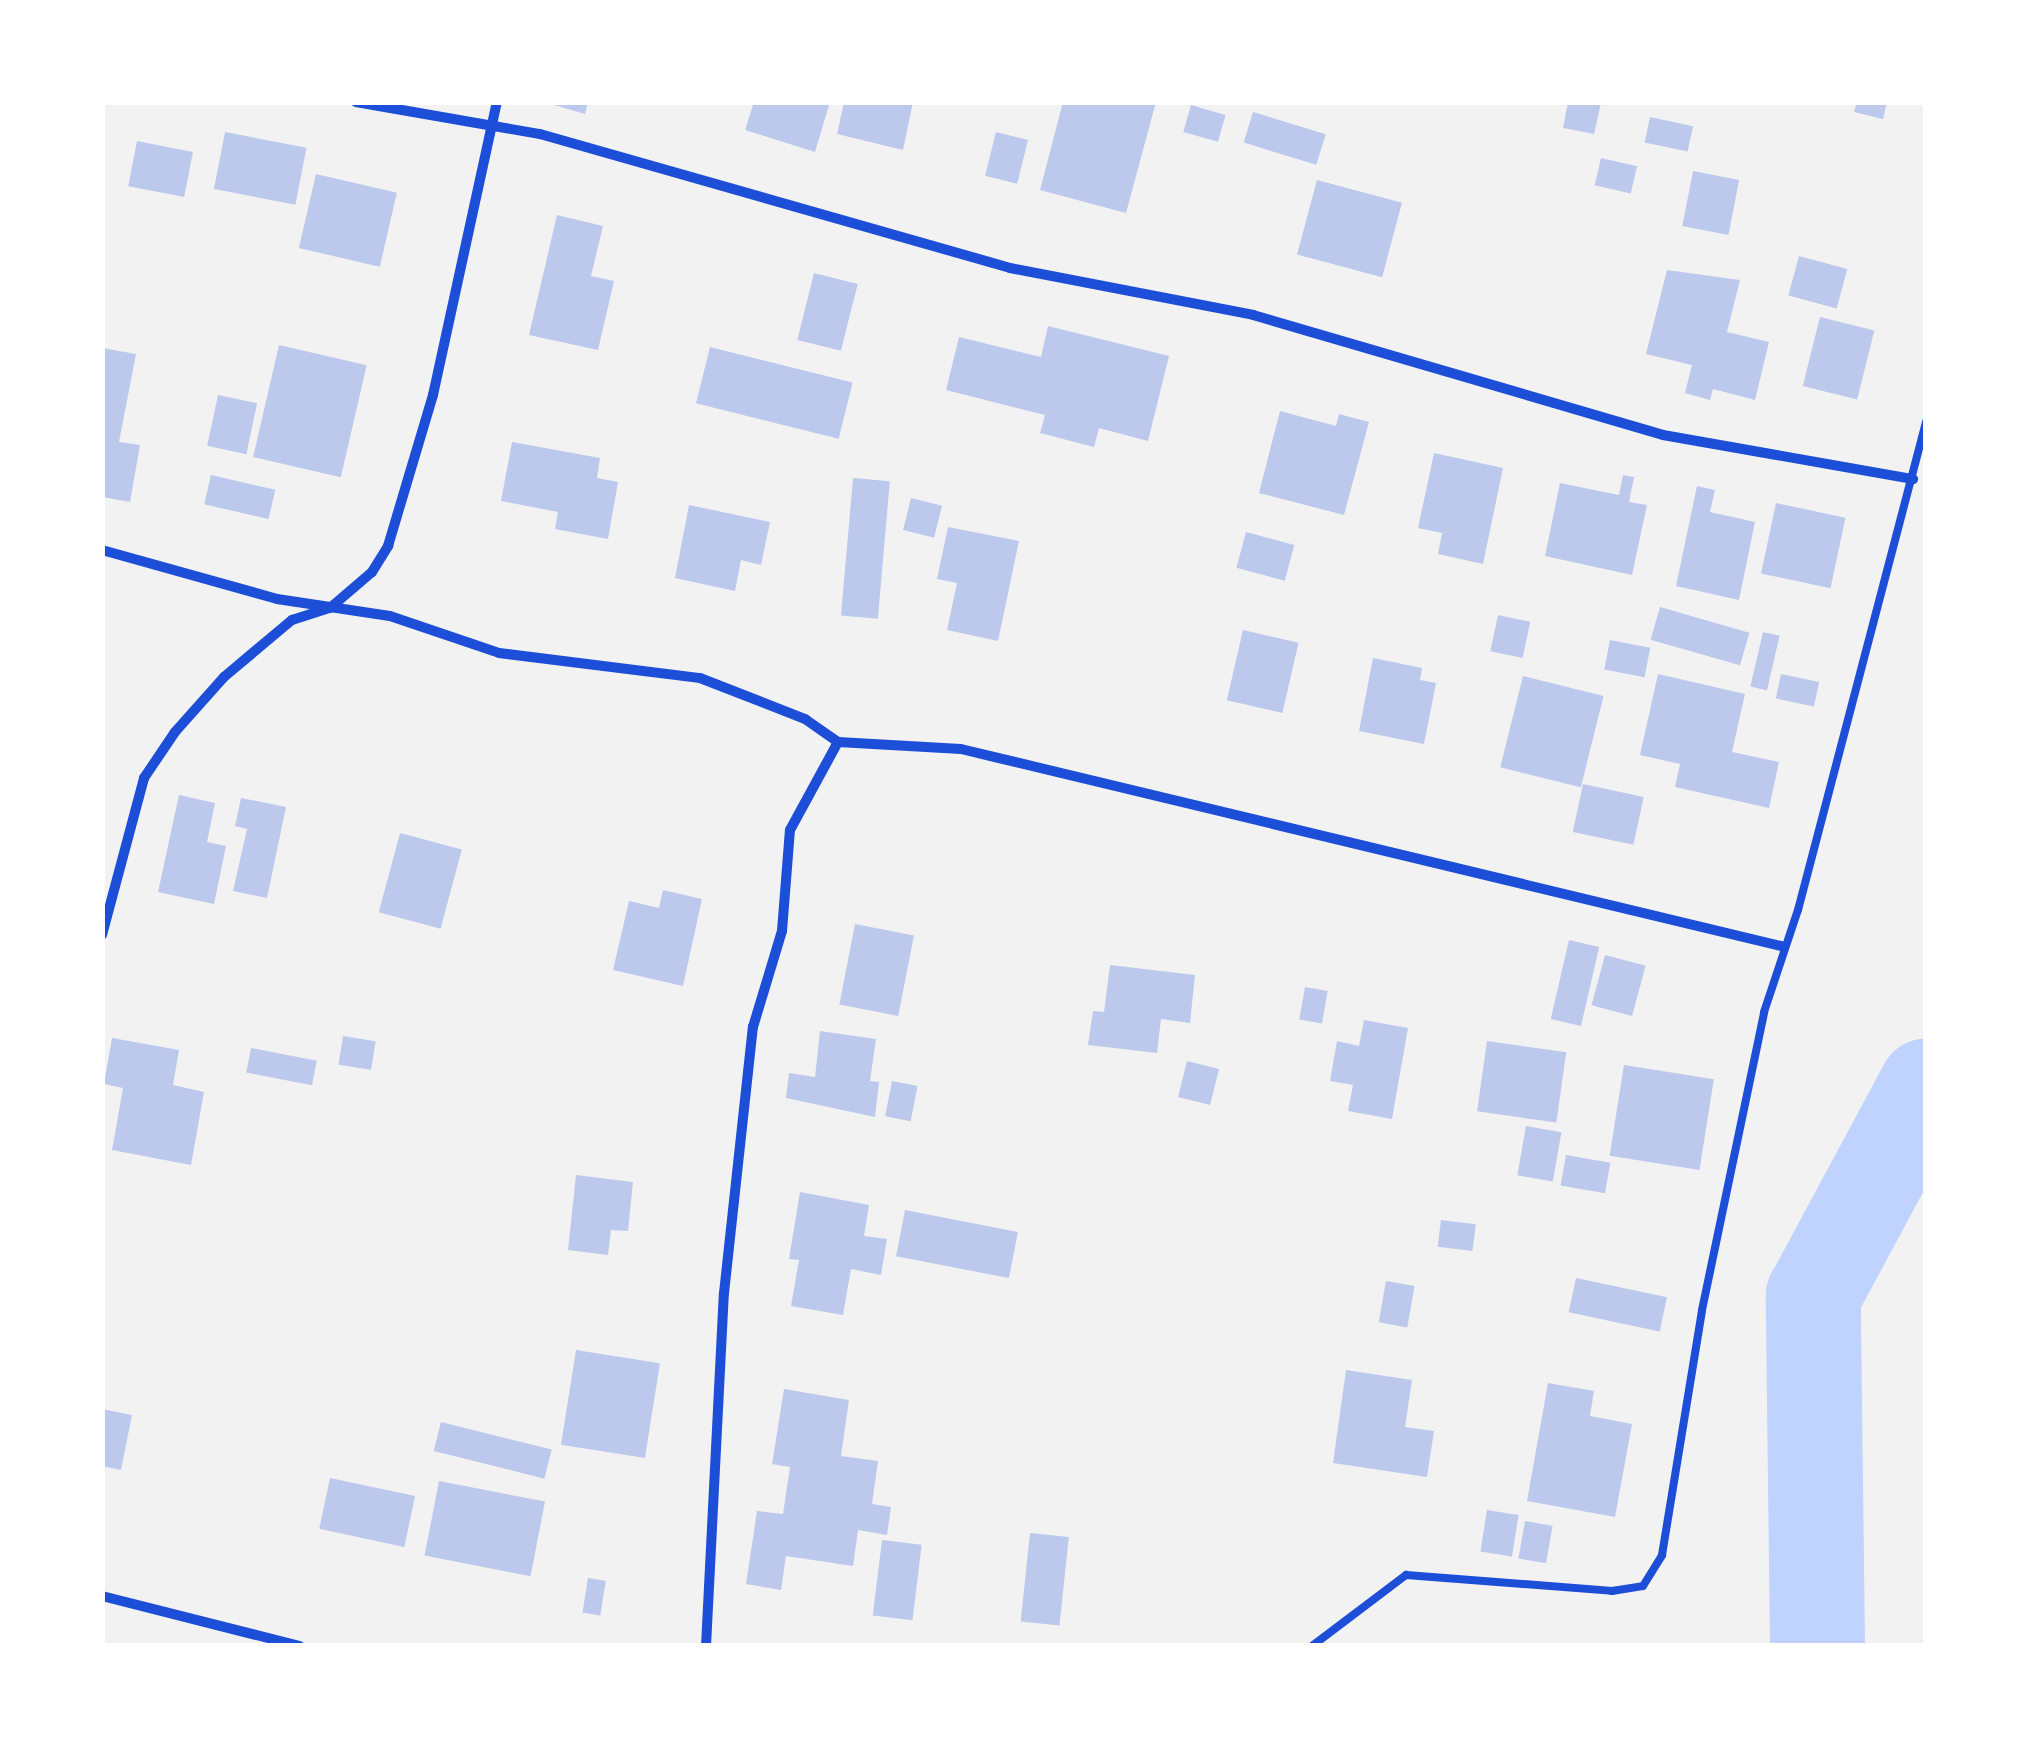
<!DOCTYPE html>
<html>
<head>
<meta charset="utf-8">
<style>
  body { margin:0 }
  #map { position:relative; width:2028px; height:1748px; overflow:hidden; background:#f2f2f2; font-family:"Noto Sans",sans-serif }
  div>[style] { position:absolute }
  .river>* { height:95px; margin:-47.5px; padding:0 47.5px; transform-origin:47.5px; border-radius:47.5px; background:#bfd3fe }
  .building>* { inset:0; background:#bdc9ec; transform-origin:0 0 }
  .service>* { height:8px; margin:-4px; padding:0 4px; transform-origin:4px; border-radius:4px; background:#1d4ed8 }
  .minor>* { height:10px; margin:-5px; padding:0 5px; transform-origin:5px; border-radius:5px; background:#1d4ed8 }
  span { translate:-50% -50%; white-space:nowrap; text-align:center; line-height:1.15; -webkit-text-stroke:8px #fff; paint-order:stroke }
  .frame { position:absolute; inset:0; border:105px solid #fff; pointer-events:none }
</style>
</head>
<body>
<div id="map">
  <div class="river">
    <div style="left:1817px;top:1646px;width:351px;rotate:-90.7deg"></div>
    <div style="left:1813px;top:1295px;width:238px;rotate:-61.7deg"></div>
  </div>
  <div class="building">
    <div style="clip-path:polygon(544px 102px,588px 102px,585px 114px)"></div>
    <div style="clip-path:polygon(754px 102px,830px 102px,815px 152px,745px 130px)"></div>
    <div style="clip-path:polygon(844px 102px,913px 102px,903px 150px,837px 134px)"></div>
    <div style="clip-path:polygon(1063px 102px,1156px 102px,1126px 213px,1040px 190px)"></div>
    <div style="clip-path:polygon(1568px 102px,1601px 103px,1594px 134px,1563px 128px)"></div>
    <div style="clip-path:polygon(1857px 102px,1887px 102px,1883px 119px,1854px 112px)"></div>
    <div style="left:1191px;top:105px;width:36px;height:28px;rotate:16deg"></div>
    <div style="left:1253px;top:112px;width:76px;height:32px;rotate:17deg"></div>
    <div style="left:1650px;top:117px;width:44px;height:26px;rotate:12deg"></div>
    <div style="left:225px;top:132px;width:83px;height:58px;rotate:11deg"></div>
    <div style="left:996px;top:132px;width:33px;height:45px;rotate:14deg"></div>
    <div style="left:137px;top:141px;width:57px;height:46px;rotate:11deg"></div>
    <div style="left:1601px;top:158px;width:37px;height:28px;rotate:13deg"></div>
    <div style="left:1693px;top:171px;width:47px;height:56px;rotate:11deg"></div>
    <div style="left:316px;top:174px;width:83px;height:76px;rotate:13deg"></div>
    <div style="left:1317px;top:180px;width:88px;height:77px;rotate:15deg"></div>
    <div style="clip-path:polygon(557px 215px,603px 226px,591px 276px,614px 281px,598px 350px,529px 335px)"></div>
    <div style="left:1799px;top:256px;width:50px;height:41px;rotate:15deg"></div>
    <div style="clip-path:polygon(1667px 270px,1740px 280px,1727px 332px,1769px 342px,1755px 400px,1713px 389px,1710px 400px,1685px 393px,1692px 365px,1646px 354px)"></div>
    <div style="left:814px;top:273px;width:45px;height:69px;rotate:14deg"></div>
    <div style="left:1820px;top:317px;width:56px;height:71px;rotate:14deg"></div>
    <div style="clip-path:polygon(1048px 326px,1169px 356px,1148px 441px,1099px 428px,1094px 447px,1040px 433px,1045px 415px,946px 390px,959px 337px,1041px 357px)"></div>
    <div style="left:279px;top:345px;width:90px;height:115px;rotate:13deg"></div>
    <div style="left:710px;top:347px;width:147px;height:58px;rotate:14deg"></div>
    <div style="clip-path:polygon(102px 348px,136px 354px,119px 442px,140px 445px,130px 502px,102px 497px)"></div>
    <div style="left:218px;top:395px;width:40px;height:52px;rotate:12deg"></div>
    <div style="clip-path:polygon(1280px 411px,1336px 426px,1339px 414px,1369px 422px,1344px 515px,1259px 493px)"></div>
    <div style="clip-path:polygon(512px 442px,600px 458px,597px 478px,618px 482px,608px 539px,555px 529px,558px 512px,501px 501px)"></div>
    <div style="clip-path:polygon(1434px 453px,1503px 468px,1483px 564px,1438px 554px,1442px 533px,1418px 528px)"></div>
    <div style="left:211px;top:475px;width:66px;height:30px;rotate:13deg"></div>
    <div style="clip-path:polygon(1623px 475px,1634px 477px,1629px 502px,1647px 505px,1632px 575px,1545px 556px,1560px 483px,1619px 495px)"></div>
    <div style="left:853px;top:478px;width:37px;height:138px;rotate:5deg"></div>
    <div style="clip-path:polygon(1697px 486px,1715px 490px,1710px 512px,1755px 522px,1739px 600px,1676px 586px)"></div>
    <div style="left:911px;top:498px;width:32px;height:33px;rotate:14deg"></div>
    <div style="left:1776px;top:503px;width:71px;height:72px;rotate:12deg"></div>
    <div style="clip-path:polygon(689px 505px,770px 522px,761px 565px,741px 560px,735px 591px,675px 578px)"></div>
    <div style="clip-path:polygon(948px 527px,1019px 541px,998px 641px,947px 630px,957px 583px,937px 579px)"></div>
    <div style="left:1246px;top:532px;width:50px;height:37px;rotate:15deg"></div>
    <div style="left:1660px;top:607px;width:93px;height:34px;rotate:16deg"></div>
    <div style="left:1498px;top:615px;width:33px;height:37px;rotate:12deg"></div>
    <div style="left:1243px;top:630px;width:57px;height:72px;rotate:13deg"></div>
    <div style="left:1763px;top:632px;width:17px;height:56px;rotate:13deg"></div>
    <div style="left:1610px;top:640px;width:41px;height:30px;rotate:11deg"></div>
    <div style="clip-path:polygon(1373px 658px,1422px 668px,1420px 680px,1436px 683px,1424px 744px,1359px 731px)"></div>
    <div style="clip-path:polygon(1658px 674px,1745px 694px,1732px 752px,1779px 762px,1769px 808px,1675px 787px,1680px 764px,1640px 755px)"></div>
    <div style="left:1781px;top:674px;width:39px;height:25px;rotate:12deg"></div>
    <div style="left:1523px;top:676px;width:83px;height:94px;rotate:14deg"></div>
    <div style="left:1583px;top:784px;width:62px;height:49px;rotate:12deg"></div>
    <div style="clip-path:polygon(179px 795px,215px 803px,207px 842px,226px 846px,214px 904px,158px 892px)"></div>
    <div style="clip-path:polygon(241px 798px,286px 807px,267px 898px,233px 891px,247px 829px,235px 826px)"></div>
    <div style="left:400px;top:833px;width:64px;height:82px;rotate:15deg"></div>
    <div style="clip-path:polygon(663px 890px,702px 899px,683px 986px,613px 970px,629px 901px,659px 908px)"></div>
    <div style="left:855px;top:924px;width:60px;height:82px;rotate:11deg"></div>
    <div style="left:1569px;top:940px;width:31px;height:81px;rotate:13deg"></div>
    <div style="left:1605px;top:955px;width:42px;height:52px;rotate:15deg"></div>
    <div style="clip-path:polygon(1110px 965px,1195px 975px,1190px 1023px,1161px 1019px,1157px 1053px,1088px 1045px,1093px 1011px,1104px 1012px)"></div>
    <div style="left:1305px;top:987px;width:23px;height:33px;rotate:10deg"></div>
    <div style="clip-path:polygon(1364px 1020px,1408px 1028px,1392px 1119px,1348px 1111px,1353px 1085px,1330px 1081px,1337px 1041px,1359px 1046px)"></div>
    <div style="clip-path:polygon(820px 1031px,876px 1039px,870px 1081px,879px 1082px,875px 1117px,786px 1098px,789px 1073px,815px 1077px)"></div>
    <div style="left:343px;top:1036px;width:33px;height:29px;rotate:9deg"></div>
    <div style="clip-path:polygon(112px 1038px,179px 1050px,173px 1085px,204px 1092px,191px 1165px,112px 1150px,123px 1088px,104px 1084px)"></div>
    <div style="left:1487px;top:1041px;width:80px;height:71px;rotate:8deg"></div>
    <div style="left:251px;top:1048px;width:67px;height:25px;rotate:11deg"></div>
    <div style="left:1187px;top:1061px;width:33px;height:37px;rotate:14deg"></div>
    <div style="left:1624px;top:1065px;width:91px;height:92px;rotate:9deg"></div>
    <div style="left:892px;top:1081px;width:26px;height:36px;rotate:11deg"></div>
    <div style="left:1526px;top:1126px;width:36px;height:50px;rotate:10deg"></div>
    <div style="left:1566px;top:1155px;width:45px;height:31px;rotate:10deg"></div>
    <div style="clip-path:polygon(576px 1175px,633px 1182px,628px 1231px,611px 1230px,608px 1255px,568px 1250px)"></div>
    <div style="clip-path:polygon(800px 1192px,869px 1205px,864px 1236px,887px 1239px,881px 1275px,851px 1269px,843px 1315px,791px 1306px,799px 1260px,789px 1259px)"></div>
    <div style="left:905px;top:1210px;width:115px;height:47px;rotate:11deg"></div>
    <div style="left:1441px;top:1220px;width:35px;height:27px;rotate:7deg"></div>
    <div style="left:1576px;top:1278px;width:93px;height:35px;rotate:12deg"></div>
    <div style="left:1386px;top:1281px;width:29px;height:42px;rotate:10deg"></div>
    <div style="left:576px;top:1350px;width:85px;height:96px;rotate:9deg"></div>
    <div style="clip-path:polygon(1346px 1370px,1412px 1380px,1405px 1427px,1434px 1431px,1427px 1477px,1333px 1463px)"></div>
    <div style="clip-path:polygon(1548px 1383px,1594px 1391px,1590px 1416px,1632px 1424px,1615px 1517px,1527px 1501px)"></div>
    <div style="clip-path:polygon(784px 1389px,849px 1400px,841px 1456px,878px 1461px,872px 1504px,891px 1507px,887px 1535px,858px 1530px,853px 1566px,786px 1556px,781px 1590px,746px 1584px,757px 1511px,783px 1514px,790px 1467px,772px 1464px)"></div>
    <div style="clip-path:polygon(102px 1409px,132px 1415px,121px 1470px,102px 1466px)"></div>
    <div style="left:441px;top:1422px;width:114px;height:30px;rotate:14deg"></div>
    <div style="left:330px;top:1478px;width:87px;height:52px;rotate:12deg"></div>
    <div style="left:439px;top:1481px;width:108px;height:76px;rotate:11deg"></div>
    <div style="left:1487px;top:1510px;width:32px;height:42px;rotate:9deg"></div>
    <div style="left:1525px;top:1521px;width:28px;height:38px;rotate:10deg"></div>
    <div style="left:1030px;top:1533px;width:39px;height:89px;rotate:6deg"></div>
    <div style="left:882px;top:1540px;width:40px;height:76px;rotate:7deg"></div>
    <div style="left:588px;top:1578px;width:18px;height:35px;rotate:9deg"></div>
  </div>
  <div class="service">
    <div style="left:1312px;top:1646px;width:118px;rotate:-37.1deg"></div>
    <div style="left:1406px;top:1575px;width:207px;rotate:4.4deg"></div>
    <div style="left:1612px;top:1591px;width:31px;rotate:-9deg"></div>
    <div style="left:1643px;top:1586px;width:36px;rotate:-58deg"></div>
    <div style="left:1662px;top:1555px;width:248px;rotate:-80.7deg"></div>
    <div style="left:1702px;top:1310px;width:304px;rotate:-78.2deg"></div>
    <div style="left:1764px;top:1012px;width:108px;rotate:-71.6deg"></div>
    <div style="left:1798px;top:910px;width:505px;rotate:-75.3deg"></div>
  </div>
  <div class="minor">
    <div style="left:356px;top:102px;width:187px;rotate:9.9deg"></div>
    <div style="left:540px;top:134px;width:489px;rotate:15.9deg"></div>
    <div style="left:1010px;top:268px;width:248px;rotate:10.9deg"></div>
    <div style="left:1253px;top:315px;width:427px;rotate:16.3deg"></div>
    <div style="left:1663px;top:435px;width:254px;rotate:10deg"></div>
    <div style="left:102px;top:550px;width:182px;rotate:15.6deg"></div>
    <div style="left:277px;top:599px;width:114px;rotate:8.6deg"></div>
    <div style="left:390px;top:616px;width:115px;rotate:18.7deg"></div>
    <div style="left:499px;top:653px;width:203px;rotate:7.1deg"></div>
    <div style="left:700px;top:678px;width:113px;rotate:21.3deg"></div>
    <div style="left:805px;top:719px;width:40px;rotate:34.9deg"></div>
    <div style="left:838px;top:742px;width:123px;rotate:3.3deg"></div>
    <div style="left:961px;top:749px;width:843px;rotate:13.51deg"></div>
    <div style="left:102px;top:935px;width:163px;rotate:-75deg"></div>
    <div style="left:144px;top:778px;width:55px;rotate:-56deg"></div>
    <div style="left:175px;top:732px;width:74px;rotate:-48.3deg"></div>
    <div style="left:224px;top:677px;width:89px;rotate:-40deg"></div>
    <div style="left:292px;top:620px;width:40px;rotate:-18deg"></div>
    <div style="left:330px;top:608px;width:55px;rotate:-40.6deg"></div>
    <div style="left:372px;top:572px;width:31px;rotate:-58deg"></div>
    <div style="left:388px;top:546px;width:158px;rotate:-73.4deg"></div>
    <div style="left:433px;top:395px;width:300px;rotate:-77.7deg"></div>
    <div style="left:102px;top:1596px;width:204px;rotate:14.2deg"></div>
    <div style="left:706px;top:1646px;width:353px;rotate:-87.1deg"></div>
    <div style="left:724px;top:1293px;width:268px;rotate:-83.8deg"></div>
    <div style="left:753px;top:1027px;width:100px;rotate:-73.2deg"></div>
    <div style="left:782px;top:931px;width:101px;rotate:-85.5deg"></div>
    <div style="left:790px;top:830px;width:100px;rotate:-61.4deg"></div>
  </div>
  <div class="frame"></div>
</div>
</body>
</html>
